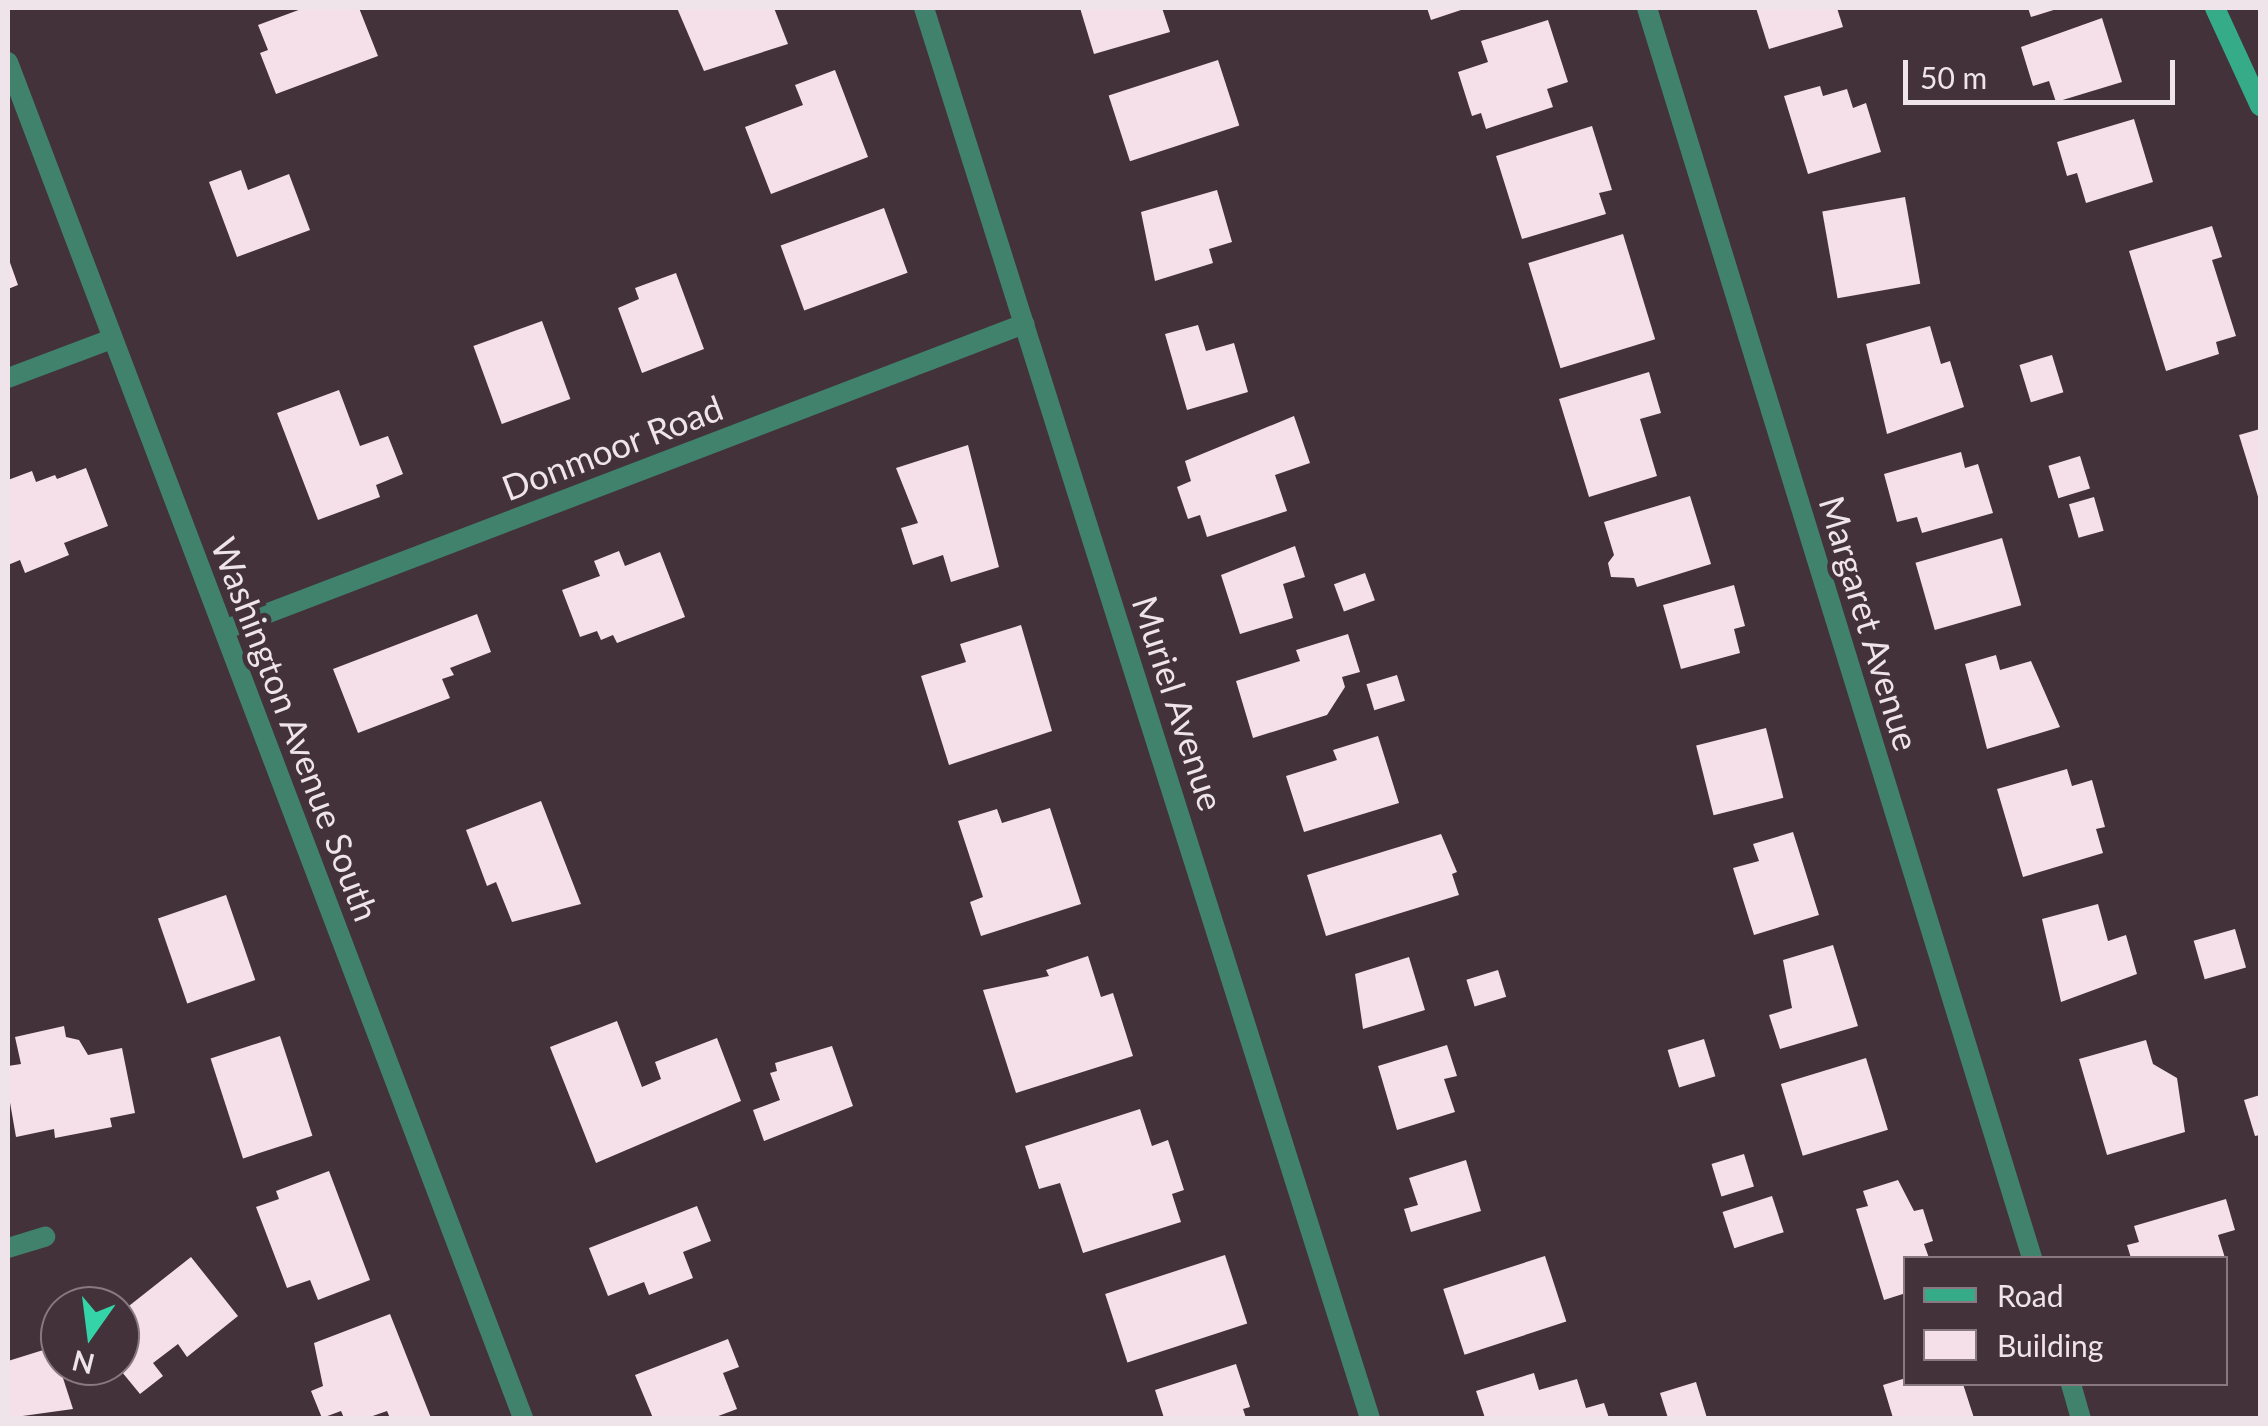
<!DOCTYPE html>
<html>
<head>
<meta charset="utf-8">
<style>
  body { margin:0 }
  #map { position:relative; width:2268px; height:1426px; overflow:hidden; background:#43323a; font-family:Lato,sans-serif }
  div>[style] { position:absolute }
  .building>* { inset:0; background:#f5e0e9; transform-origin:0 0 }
  .minor>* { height:20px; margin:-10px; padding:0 10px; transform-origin:10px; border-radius:10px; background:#40826c }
  .secondary>* { height:20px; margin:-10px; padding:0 10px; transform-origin:10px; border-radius:10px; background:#36ab88 }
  span { translate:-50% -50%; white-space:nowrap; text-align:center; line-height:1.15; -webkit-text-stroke:10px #43323a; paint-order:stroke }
  .street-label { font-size:35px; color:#efe4e9 }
  .frame { position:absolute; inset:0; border:10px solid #efe4e9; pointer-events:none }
  .legend { position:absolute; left:1903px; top:1256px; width:325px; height:130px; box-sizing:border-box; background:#43323a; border:2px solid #887980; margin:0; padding:12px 18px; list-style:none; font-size:30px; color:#efe4e9 }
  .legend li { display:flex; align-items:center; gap:20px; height:50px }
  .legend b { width:50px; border:2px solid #887980 }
  .north { position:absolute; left:40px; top:1286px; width:100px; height:100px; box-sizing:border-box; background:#43323a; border:2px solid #887980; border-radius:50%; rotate:194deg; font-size:28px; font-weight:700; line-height:40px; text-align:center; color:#efe4e9 }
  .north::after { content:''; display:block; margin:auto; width:35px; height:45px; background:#34d4a8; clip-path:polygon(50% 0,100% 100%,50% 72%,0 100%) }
  .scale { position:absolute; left:1903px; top:60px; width:272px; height:45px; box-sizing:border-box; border:5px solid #efe4e9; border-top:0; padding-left:12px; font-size:30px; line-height:35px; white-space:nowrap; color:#efe4e9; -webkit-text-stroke:8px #43323a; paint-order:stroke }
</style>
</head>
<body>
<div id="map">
  <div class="building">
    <div style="clip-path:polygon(304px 8px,359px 8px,378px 56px,276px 94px,260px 53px,268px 50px,258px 25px)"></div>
    <div style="clip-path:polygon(677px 8px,774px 8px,788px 44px,704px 71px)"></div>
    <div style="clip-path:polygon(1080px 8px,1162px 8px,1170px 32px,1094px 54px)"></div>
    <div style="clip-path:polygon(1427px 8px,1467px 8px,1431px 20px)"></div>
    <div style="clip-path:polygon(1756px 8px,1837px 8px,1843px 27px,1769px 49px)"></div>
    <div style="clip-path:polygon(2028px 8px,2060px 8px,2031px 17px)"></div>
    <div style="clip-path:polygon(2102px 18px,2122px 82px,2056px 102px,2049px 81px,2033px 86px,2021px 47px)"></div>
    <div style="clip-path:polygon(1548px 20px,1568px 82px,1547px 89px,1553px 107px,1486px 129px,1481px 113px,1472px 116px,1458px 72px,1488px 62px,1481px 41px)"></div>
    <div style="left:1218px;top:60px;width:69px;height:115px;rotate:72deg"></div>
    <div style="clip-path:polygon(835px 70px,868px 157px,771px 194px,745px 127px,803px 105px,795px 85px)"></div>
    <div style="clip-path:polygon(1820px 86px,1823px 96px,1847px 89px,1853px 108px,1866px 103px,1881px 152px,1808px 174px,1784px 96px)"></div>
    <div style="clip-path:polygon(2134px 119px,2153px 182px,2086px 203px,2077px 173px,2067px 176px,2057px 142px)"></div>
    <div style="clip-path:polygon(1592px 126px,1612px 190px,1599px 193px,1606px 214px,1522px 239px,1496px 156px)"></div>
    <div style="clip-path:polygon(241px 170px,248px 190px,289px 174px,310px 230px,237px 257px,209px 182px)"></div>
    <div style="clip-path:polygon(1217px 190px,1232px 242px,1209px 249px,1213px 263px,1155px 281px,1141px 212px)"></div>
    <div style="left:1905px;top:197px;width:88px;height:84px;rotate:80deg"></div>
    <div style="left:884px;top:208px;width:69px;height:110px;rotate:70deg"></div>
    <div style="clip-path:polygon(2212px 226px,2222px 257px,2212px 260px,2236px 336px,2216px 342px,2219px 354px,2166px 371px,2129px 251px)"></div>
    <div style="left:1623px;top:234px;width:110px;height:99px;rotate:73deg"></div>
    <div style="clip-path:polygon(8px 257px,18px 285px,8px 289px)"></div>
    <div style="clip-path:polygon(676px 273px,704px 349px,642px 373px,618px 308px,639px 299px,635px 288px)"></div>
    <div style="left:542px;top:321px;width:83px;height:73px;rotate:70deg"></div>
    <div style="clip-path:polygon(1198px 325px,1206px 351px,1234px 343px,1248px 392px,1187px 410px,1165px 334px)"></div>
    <div style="clip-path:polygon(1930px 326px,1941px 364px,1950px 361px,1964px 407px,1887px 434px,1866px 344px)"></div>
    <div style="left:2052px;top:355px;width:39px;height:34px;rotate:73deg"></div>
    <div style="clip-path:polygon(1649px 372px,1661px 413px,1640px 419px,1657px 476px,1589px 497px,1559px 399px)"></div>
    <div style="clip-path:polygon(339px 390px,360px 446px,388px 436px,403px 474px,376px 485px,380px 497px,318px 520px,277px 413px)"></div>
    <div style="clip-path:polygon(1294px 416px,1310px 463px,1275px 475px,1287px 511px,1207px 537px,1200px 515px,1188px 519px,1177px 487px,1191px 481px,1185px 461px)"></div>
    <div style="clip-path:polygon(2260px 429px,2260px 503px,2239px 435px)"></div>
    <div style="clip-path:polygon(968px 445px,999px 567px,951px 582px,943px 555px,913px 565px,901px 528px,918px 523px,896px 468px)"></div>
    <div style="clip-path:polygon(1961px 452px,1965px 468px,1978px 464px,1993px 513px,1922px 533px,1917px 517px,1897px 522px,1884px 474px)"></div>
    <div style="left:2080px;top:456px;width:34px;height:33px;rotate:73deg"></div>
    <div style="clip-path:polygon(86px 468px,108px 526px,64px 543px,69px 555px,25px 573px,20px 560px,8px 565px,8px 480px,32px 471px,36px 482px,55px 475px,57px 479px)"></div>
    <div style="clip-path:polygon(1690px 496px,1711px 564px,1637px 587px,1634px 578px,1611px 577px,1608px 563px,1614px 555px,1604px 522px)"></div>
    <div style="left:2094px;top:497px;width:35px;height:26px;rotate:74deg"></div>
    <div style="left:2002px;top:538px;width:70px;height:90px;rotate:74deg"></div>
    <div style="clip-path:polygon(1295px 546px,1305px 577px,1283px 584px,1293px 618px,1240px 634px,1221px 575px)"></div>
    <div style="clip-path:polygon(619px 551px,625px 566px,660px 552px,685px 617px,617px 643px,613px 635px,601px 640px,597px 631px,580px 637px,562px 590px,600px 576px,594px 561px)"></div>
    <div style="left:1365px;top:573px;width:29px;height:33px;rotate:70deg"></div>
    <div style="clip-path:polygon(1734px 585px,1745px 626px,1734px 629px,1740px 653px,1681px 669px,1663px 605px)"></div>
    <div style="clip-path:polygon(477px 614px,491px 652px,450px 668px,454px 675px,442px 679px,450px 698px,358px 733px,333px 669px)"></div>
    <div style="clip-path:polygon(1021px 625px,1052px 731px,949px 765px,921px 676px,966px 662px,960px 644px)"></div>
    <div style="clip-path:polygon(1348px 634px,1360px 672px,1342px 677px,1345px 687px,1327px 715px,1253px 738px,1236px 681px,1300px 661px,1296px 650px)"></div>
    <div style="clip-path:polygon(1996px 655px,2000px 670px,2031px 661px,2060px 727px,1987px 749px,1965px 664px)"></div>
    <div style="left:1397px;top:675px;width:27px;height:32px;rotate:73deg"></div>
    <div style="left:1766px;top:728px;width:72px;height:72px;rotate:76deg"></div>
    <div style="clip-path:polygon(1378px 736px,1399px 803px,1304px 832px,1286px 776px,1337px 760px,1333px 750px)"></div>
    <div style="clip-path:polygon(2067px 769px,2072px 786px,2092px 780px,2105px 827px,2096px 829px,2103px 853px,2023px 877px,1997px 789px)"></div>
    <div style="clip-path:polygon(541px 801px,581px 904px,512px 922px,496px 882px,487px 886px,466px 830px)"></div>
    <div style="clip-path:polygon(1050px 808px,1081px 904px,981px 936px,970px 902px,983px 897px,958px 821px,997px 809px,1002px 823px)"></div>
    <div style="clip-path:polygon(1793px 832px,1819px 915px,1754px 935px,1733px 868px,1759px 861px,1753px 844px)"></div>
    <div style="clip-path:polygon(1441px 834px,1457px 872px,1452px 874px,1459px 895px,1326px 936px,1307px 875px)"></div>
    <div style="left:226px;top:895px;width:90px;height:72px;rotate:71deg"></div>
    <div style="clip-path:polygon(2098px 904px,2108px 941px,2126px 935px,2137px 974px,2061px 1002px,2042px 919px)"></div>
    <div style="left:2235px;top:929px;width:40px;height:43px;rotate:74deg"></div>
    <div style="clip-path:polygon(1833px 945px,1858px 1026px,1780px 1049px,1769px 1015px,1792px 1008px,1783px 960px)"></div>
    <div style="clip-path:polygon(1088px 956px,1101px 997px,1113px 993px,1133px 1056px,1016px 1093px,983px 990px,1049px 976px,1046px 970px)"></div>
    <div style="clip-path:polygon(1409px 957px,1425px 1010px,1363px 1029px,1355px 974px)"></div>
    <div style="left:1498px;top:970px;width:28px;height:33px;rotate:73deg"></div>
    <div style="clip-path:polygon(617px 1021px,642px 1087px,661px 1079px,655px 1062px,717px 1038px,741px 1101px,596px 1163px,550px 1047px)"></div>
    <div style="clip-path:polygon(64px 1026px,66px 1037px,79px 1040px,88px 1055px,122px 1048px,135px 1113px,110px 1118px,112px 1127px,55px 1138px,54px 1129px,16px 1137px,8px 1091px,8px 1066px,21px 1064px,15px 1037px)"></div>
    <div style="left:280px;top:1036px;width:105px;height:73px;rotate:72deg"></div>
    <div style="left:1704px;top:1039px;width:39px;height:38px;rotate:73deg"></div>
    <div style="clip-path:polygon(2146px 1040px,2153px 1064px,2177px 1078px,2185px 1132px,2107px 1155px,2079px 1059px)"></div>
    <div style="clip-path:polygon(1447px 1045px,1457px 1076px,1444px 1079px,1455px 1112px,1397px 1130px,1378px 1066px)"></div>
    <div style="clip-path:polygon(832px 1046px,853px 1106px,764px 1141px,753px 1110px,780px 1100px,770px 1073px,777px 1071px,775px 1063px)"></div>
    <div style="left:1866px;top:1058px;width:75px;height:89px;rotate:73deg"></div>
    <div style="clip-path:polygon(2260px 1095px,2260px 1135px,2255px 1136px,2244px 1100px)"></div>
    <div style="clip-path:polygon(1140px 1109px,1152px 1146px,1168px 1140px,1184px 1190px,1172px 1194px,1181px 1222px,1083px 1253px,1060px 1183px,1039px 1189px,1025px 1146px)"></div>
    <div style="left:1744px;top:1154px;width:34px;height:34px;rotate:73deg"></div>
    <div style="clip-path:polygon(1466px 1160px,1481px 1211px,1411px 1232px,1404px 1209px,1418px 1205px,1409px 1178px)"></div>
    <div style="clip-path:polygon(329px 1171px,370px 1280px,318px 1300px,310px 1280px,287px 1288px,256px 1207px,279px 1199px,276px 1191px)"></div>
    <div style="clip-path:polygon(1898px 1180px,1914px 1211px,1923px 1209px,1933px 1241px,1924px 1244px,1929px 1258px,1906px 1258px,1906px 1293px,1884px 1300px,1856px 1209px,1868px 1206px,1863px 1191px)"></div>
    <div style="left:1772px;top:1196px;width:38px;height:52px;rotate:72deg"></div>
    <div style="clip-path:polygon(2226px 1199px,2235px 1230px,2218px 1235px,2225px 1258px,2131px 1258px,2127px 1245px,2139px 1242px,2134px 1226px)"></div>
    <div style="clip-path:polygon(697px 1206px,711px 1241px,683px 1252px,693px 1278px,649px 1295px,644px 1282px,608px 1296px,589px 1248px)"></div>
    <div style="left:1225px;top:1255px;width:72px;height:126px;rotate:72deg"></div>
    <div style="left:1545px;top:1256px;width:69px;height:107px;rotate:72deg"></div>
    <div style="clip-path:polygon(191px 1257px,238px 1316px,187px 1357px,178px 1344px,153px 1363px,163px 1376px,140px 1394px,117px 1366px,120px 1313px)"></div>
    <div style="clip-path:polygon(390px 1314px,431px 1418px,390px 1418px,387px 1411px,367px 1418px,344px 1418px,341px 1411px,322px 1418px,311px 1391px,323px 1386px,314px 1343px)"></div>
    <div style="clip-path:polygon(728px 1339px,739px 1367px,723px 1373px,737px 1409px,713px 1418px,653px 1418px,635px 1375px)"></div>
    <div style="clip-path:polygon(53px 1347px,73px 1409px,8px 1418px,8px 1361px)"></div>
    <div style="clip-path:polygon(1236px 1364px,1250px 1407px,1243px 1409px,1246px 1418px,1164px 1418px,1155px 1390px)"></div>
    <div style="clip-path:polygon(1534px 1373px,1539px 1390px,1577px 1379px,1586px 1408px,1604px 1403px,1609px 1418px,1485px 1418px,1476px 1391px)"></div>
    <div style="clip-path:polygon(1906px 1378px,1906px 1384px,1963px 1384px,1974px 1418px,1893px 1418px,1883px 1385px)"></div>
    <div style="clip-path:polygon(1696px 1382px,1707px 1418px,1668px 1418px,1660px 1393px)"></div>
  </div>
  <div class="minor">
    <div style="left:924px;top:8px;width:1479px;rotate:72.45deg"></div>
    <div style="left:1647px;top:8px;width:1308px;rotate:72.88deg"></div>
    <div style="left:8px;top:62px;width:1451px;rotate:69.2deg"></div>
    <div style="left:8px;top:378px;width:111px;rotate:-20.6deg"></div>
    <div style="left:224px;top:630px;width:857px;rotate:-20.93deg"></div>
    <div style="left:8px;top:1248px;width:39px;rotate:-17deg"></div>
    <div style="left:2071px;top:1384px;width:35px;rotate:74deg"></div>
  </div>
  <div class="secondary">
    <div style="left:2215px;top:8px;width:108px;rotate:65.3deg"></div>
  </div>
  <div class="street-label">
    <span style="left:612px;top:447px;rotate:-21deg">Donmoor Road</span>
    <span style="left:1870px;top:623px;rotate:73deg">Margaret Avenue</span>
    <span style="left:1179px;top:703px;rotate:72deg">Muriel Avenue</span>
    <span style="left:296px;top:729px;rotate:69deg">Washington Avenue South</span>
  </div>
  <div class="frame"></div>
  <ul class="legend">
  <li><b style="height:12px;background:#36ab88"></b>Road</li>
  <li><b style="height:28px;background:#f5e0e9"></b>Building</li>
  </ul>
  <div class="north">N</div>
  <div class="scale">50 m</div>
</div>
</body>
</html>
